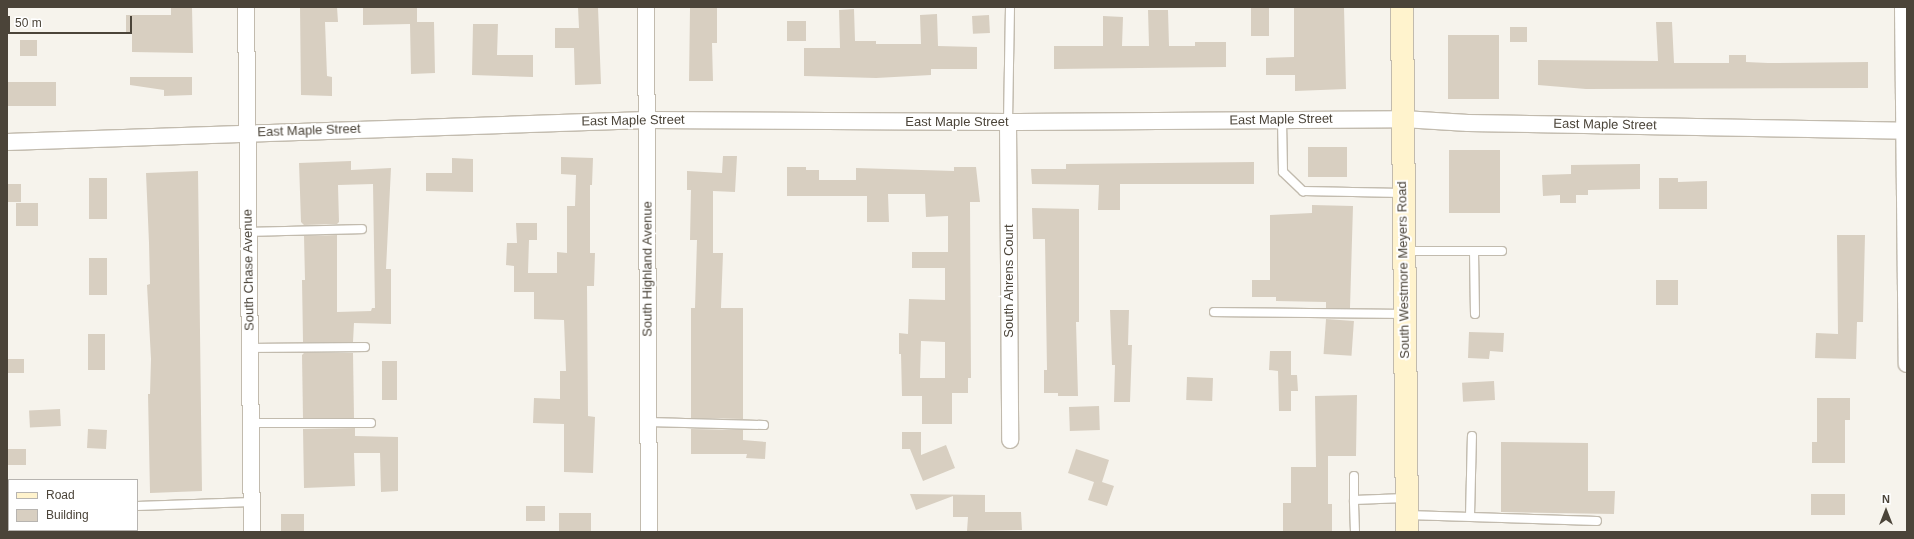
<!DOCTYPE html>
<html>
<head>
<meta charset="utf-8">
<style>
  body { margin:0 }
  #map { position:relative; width:1914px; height:539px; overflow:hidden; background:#f6f3ec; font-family:Helvetica,sans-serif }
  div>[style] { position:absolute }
  .building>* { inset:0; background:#d8cfc1; transform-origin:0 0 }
  .roads { filter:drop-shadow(1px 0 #c2bbae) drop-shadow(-1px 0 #c2bbae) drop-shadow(0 1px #c2bbae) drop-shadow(0 -1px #c2bbae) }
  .lane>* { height:8px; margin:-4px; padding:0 4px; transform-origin:4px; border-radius:4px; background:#fff }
  .street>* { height:16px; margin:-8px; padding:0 8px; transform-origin:8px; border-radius:8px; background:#fff }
  .secondary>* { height:22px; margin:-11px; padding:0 11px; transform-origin:11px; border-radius:11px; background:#fff3cd }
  span { translate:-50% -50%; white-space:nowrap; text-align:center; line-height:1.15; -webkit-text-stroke:4px #fff; paint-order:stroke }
  .street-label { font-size:13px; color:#4b4439 }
  .frame { position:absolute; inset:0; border:8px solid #4b4439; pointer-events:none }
  .legend { position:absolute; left:8px; top:479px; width:130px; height:52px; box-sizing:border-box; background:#fff; border:1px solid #b7b4b0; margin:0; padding:5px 7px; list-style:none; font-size:12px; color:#4b4439 }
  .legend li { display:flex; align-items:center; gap:8px; height:20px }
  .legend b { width:20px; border:1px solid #b7b4b0 }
  .north { position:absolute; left:1866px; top:491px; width:40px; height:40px; -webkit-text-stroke:3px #fff; paint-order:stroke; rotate:0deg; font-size:11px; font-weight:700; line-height:16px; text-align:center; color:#4b4439 }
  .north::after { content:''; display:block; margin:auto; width:14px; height:18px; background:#4b4439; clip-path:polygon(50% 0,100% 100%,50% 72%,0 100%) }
  .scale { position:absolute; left:8px; top:16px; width:124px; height:18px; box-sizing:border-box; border:2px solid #4b4439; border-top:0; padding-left:5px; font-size:12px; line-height:14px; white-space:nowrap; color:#4b4439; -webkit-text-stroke:3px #fff; paint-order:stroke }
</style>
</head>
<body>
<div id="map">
  <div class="building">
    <div style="clip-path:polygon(171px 7px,192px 7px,193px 53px,132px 52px,132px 33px,126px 33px,126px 15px,171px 15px)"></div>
    <div style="clip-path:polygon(300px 7px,337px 7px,338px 22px,325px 22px,327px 76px,332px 77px,332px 96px,301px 95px)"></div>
    <div style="clip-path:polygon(363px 7px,417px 7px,417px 22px,434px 22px,435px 73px,411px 74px,410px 24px,363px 25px)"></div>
    <div style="clip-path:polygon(578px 7px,598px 7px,601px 84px,575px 85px,574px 48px,555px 48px,555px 28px,579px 28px)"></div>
    <div style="left:1251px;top:7px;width:18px;height:29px"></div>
    <div style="clip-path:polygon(1294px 7px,1344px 7px,1346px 89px,1295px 91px,1295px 75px,1266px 75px,1266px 58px,1294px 57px)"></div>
    <div style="clip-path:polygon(690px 8px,717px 8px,717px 43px,712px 43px,713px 81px,689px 81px)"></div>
    <div style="clip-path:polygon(854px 9px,855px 41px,876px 41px,876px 44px,921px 44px,920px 15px,937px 14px,938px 46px,977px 47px,977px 69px,931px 69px,931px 75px,876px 78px,804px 76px,804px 48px,840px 48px,839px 10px)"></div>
    <div style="clip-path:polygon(1148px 10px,1168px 10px,1169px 46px,1195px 46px,1195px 42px,1226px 42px,1226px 67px,1054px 69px,1054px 46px,1103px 46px,1103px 16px,1123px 17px,1122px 46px,1149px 46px)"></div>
    <div style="left:989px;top:15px;width:18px;height:17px;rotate:87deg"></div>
    <div style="left:787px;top:21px;width:19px;height:20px"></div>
    <div style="clip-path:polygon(1656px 22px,1672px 22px,1674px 63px,1729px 63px,1729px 55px,1746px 55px,1746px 62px,1768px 63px,1868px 62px,1868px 88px,1586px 89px,1538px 85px,1538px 60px,1658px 61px)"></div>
    <div style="clip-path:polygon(473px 24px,498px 24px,497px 55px,533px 55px,533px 77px,472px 75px)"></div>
    <div style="left:1510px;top:27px;width:17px;height:15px"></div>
    <div style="left:1448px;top:35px;width:51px;height:64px"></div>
    <div style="left:37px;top:40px;width:16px;height:17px;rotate:90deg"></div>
    <div style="clip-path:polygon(130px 77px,192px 77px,192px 95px,164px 96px,164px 90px,130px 85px)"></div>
    <div style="left:56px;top:82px;width:24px;height:49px;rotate:90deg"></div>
    <div style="left:1308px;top:147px;width:39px;height:30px"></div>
    <div style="left:1449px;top:150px;width:51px;height:63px"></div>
    <div style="clip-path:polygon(723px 156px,737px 156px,735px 192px,713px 191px,713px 253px,723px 253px,721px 308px,743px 308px,743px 419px,691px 418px,691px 308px,695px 308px,697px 240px,690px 240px,691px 190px,687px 190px,687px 171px,722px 173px)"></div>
    <div style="clip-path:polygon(561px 157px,593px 158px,592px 185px,590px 185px,590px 253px,595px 253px,594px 286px,587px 286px,588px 416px,595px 417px,593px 473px,564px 472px,564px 424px,533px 423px,534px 398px,560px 399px,560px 371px,566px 371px,564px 320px,534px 319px,534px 292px,514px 292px,514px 266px,506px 265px,507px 243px,517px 243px,516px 223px,537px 223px,537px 240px,529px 240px,528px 273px,557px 273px,557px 252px,567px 253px,567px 206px,575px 206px,576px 175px,561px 174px)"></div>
    <div style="clip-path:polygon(452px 158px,473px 159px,473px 192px,426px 191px,426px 173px,452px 173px)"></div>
    <div style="clip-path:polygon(351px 161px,351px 170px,391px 168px,386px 269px,391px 269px,391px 324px,354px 323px,353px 342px,303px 342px,302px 280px,305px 280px,304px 236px,337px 235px,337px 312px,371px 311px,372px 308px,375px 308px,373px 184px,338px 185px,339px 222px,337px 224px,304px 225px,301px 222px,299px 163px)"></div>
    <div style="clip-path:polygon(1254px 162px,1254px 184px,1120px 184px,1120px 210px,1098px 210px,1099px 185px,1032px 184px,1031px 169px,1066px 169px,1066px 164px)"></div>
    <div style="clip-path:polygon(1640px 164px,1640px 189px,1588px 190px,1588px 195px,1576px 195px,1576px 203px,1560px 203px,1560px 195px,1543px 196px,1542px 175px,1571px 174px,1571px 165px)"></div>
    <div style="clip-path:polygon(evenodd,787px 167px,806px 167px,806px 170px,819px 170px,819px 180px,856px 180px,856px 168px,954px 171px,954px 167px,976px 167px,980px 202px,970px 202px,971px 378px,968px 378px,968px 393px,952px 393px,952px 424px,922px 424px,922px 396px,902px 396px,901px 354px,899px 354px,899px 333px,908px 334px,909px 299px,945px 300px,945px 268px,912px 268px,912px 252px,948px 252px,948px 216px,926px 217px,925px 194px,888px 194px,889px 222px,867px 222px,867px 196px,787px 196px,787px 167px,921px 341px,945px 342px,945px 378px,920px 378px,921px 341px)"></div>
    <div style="clip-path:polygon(198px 171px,202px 491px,150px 493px,148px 394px,150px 394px,151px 359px,147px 285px,150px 284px,149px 243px,146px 173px)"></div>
    <div style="left:89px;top:178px;width:18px;height:41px"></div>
    <div style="clip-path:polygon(1659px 178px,1678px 178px,1678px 182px,1707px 181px,1707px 209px,1659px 209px)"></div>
    <div style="left:7px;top:184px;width:14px;height:18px"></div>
    <div style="left:16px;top:203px;width:22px;height:23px"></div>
    <div style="clip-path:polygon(1312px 205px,1353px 206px,1350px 308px,1326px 308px,1326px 302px,1276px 301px,1276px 297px,1252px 297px,1252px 280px,1270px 280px,1270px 215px,1312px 213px)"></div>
    <div style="clip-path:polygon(1032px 208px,1079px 209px,1079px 322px,1076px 322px,1078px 396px,1058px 396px,1058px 393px,1044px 393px,1044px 370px,1047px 370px,1045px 239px,1033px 239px)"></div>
    <div style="clip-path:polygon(1837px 235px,1865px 235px,1863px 322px,1857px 322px,1856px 359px,1815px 358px,1816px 333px,1838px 334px)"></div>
    <div style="left:89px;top:258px;width:18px;height:37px"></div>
    <div style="left:1656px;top:280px;width:22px;height:25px"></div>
    <div style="clip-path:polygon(1110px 310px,1129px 310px,1128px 345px,1132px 345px,1130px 402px,1114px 402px,1115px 365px,1112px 365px)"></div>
    <div style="left:1326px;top:319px;width:28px;height:35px;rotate:4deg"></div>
    <div style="clip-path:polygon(1469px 332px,1504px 333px,1503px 352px,1490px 351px,1489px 359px,1468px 358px)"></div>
    <div style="left:88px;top:334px;width:17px;height:36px"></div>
    <div style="clip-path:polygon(1270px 351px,1291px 351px,1291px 375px,1297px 375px,1298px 391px,1291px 391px,1291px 411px,1279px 411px,1278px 371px,1269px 370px)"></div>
    <div style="clip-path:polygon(304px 353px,353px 353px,354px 418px,303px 418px,302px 355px)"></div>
    <div style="left:7px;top:359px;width:17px;height:14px"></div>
    <div style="left:382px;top:361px;width:15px;height:39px"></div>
    <div style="left:1187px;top:377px;width:26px;height:23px;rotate:2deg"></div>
    <div style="left:1494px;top:381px;width:19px;height:32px;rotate:87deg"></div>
    <div style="clip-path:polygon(1357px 395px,1356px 456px,1328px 456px,1328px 504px,1332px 504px,1332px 532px,1283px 532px,1283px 503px,1291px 503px,1291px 467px,1316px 467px,1315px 396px)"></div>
    <div style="clip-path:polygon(1817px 398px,1850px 398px,1850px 420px,1845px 420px,1845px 463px,1812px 463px,1812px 442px,1817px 442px)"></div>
    <div style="left:1099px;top:406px;width:24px;height:30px;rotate:88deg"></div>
    <div style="left:60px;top:409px;width:17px;height:31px;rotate:87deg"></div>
    <div style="clip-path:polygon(355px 428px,355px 436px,398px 437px,398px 491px,381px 492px,380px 453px,354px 453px,355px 486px,304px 488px,303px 429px)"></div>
    <div style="left:88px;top:429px;width:19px;height:19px;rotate:3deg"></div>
    <div style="clip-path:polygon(691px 429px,743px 430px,743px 440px,766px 442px,765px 459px,746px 458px,747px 454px,691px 454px)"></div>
    <div style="clip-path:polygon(902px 432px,921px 432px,921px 455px,946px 445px,955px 468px,923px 481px,910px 449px,902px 449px)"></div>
    <div style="clip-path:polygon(1501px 442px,1588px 443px,1588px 491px,1615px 491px,1614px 514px,1501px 512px)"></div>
    <div style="left:7px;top:449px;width:19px;height:16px"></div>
    <div style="clip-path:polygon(1076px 449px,1109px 460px,1102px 482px,1114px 486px,1107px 506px,1088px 500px,1094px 482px,1068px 473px)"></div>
    <div style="clip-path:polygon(910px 494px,985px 495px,985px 512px,1021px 512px,1022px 530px,967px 531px,968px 517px,953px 517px,953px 496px,916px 510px)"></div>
    <div style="left:1811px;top:494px;width:34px;height:21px"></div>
    <div style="left:526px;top:506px;width:19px;height:15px"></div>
    <div style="left:591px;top:513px;width:19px;height:32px;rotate:90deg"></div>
    <div style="left:281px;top:514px;width:23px;height:18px"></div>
  </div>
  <div class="roads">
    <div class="lane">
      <div style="left:1282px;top:120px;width:52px;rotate:88.9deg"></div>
      <div style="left:1283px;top:172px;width:28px;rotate:44deg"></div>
      <div style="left:1303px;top:191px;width:99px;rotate:1.2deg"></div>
      <div style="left:1008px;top:122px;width:115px;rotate:-89deg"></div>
      <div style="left:249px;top:232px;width:113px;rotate:-1.5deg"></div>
      <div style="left:1405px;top:251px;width:97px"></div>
      <div style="left:1474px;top:251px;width:63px;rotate:89.1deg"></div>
      <div style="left:1214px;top:312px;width:191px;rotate:0.6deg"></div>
      <div style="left:250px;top:348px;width:115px;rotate:-0.5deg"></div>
      <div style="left:648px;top:422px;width:116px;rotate:1.5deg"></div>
      <div style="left:251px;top:423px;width:120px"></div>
      <div style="left:1354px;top:500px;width:24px;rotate:-90deg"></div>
      <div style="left:137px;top:506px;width:115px;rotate:-2deg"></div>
      <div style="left:7px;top:511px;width:2px"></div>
      <div style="left:1407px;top:515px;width:190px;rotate:1.8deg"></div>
      <div style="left:1470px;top:516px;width:80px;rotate:-88.6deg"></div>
      <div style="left:1355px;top:532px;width:32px;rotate:-92deg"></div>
      <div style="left:1354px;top:500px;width:51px;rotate:-2.2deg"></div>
    </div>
    <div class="street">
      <div style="left:246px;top:7px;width:525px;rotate:89.35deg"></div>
      <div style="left:646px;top:7px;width:525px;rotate:89.67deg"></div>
      <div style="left:1903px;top:7px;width:357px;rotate:89.4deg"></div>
      <div style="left:1008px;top:122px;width:318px;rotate:89.6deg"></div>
      <div style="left:7px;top:142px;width:640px;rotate:-1.97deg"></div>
      <div style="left:647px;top:120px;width:361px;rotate:0.3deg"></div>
      <div style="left:1008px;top:122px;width:395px;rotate:-0.4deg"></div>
      <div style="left:1403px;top:119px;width:65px;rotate:3.5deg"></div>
      <div style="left:1468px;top:123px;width:439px;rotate:1deg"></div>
    </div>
    <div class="secondary">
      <div style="left:1402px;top:7px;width:525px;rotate:89.45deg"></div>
    </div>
  </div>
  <div class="street-label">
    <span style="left:1281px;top:120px;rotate:-1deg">East Maple Street</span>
    <span style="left:633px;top:121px;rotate:-1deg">East Maple Street</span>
    <span style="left:957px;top:122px">East Maple Street</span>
    <span style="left:1605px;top:125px;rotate:1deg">East Maple Street</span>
    <span style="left:309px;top:131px;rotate:-2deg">East Maple Street</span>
    <span style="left:648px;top:269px;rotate:-90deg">South Highland Avenue</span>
    <span style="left:249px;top:270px;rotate:-91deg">South Chase Avenue</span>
    <span style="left:1404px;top:270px;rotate:-91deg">South Westmore Meyers Road</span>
    <span style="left:1009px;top:281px;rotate:-90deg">South Ahrens Court</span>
  </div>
  <div class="frame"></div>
  <ul class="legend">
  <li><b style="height:5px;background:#fff3cd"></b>Road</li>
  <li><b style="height:11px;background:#d8cfc1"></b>Building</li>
  </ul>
  <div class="north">N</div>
  <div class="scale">50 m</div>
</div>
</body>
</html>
